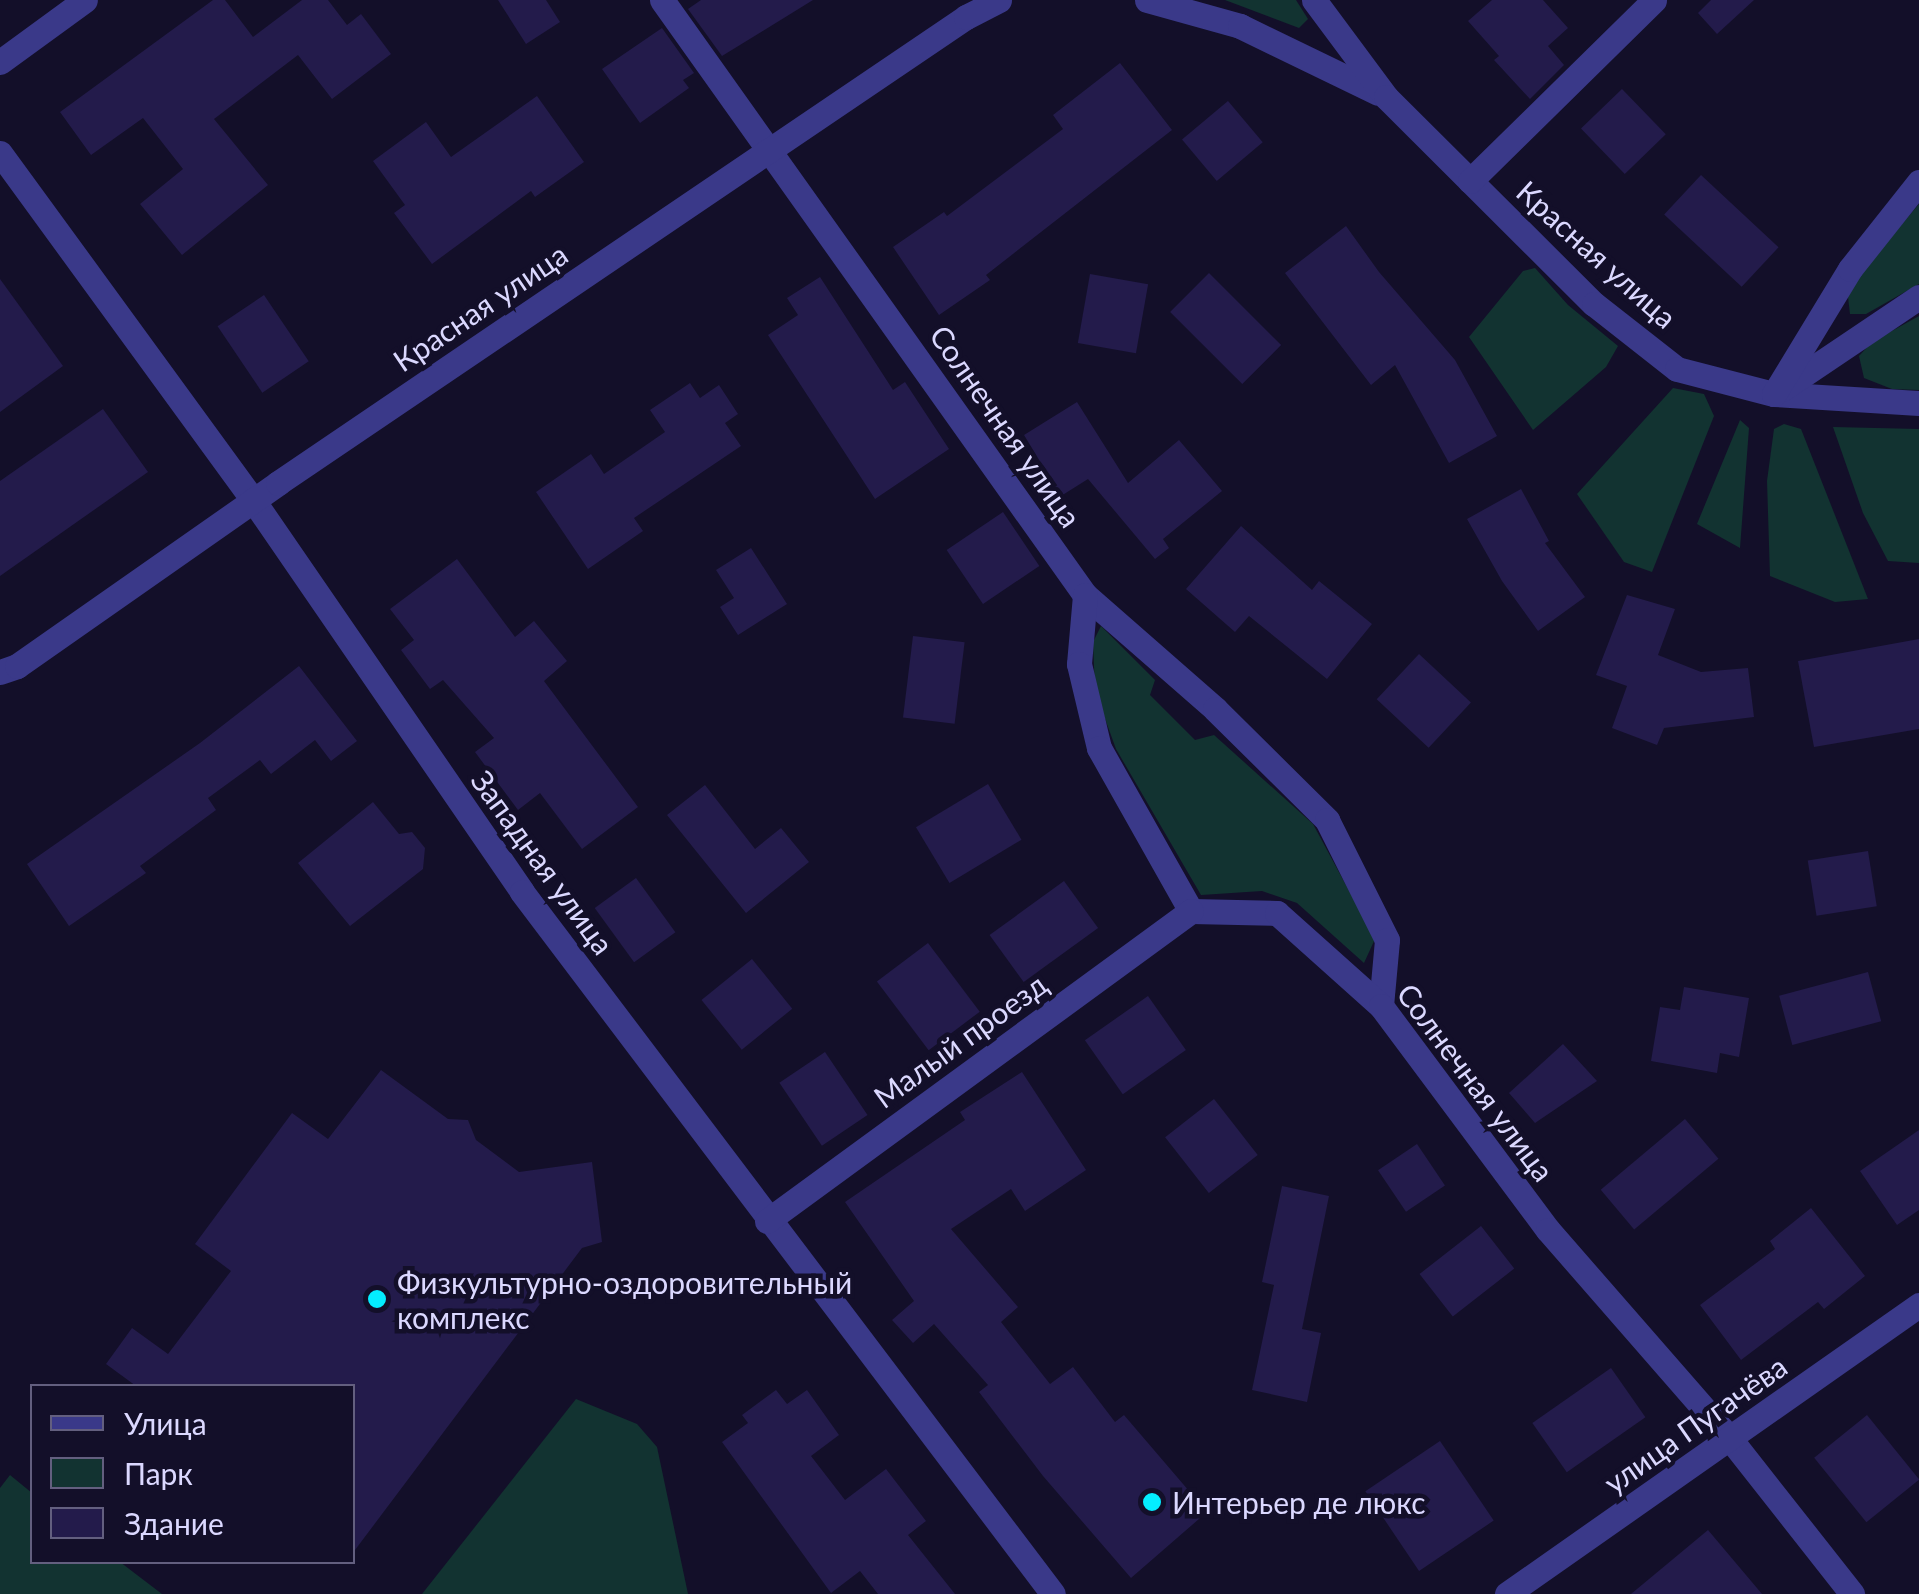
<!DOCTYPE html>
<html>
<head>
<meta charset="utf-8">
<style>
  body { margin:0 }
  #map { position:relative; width:1919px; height:1594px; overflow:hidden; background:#130f29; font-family:Lato,sans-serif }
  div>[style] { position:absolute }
  .green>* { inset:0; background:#123331 }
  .building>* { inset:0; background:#231b4b; transform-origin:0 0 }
  .minor>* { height:25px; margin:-12.5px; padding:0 12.5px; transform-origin:12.5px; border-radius:12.5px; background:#3a3989 }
  .dots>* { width:28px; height:28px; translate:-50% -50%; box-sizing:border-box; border:5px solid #130f29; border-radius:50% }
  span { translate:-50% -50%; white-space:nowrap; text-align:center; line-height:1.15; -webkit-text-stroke:9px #130f29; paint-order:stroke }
  .street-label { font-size:30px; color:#dbd8ff }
  .poi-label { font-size:30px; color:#dbd8ff }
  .left { translate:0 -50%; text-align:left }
  .legend { position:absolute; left:30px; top:1384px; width:325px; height:180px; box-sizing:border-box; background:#130f29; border:2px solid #635f7f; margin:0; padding:12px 18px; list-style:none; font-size:30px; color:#dbd8ff }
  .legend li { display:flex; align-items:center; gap:20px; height:50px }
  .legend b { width:50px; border:2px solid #635f7f }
</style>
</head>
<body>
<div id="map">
  <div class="green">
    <div style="clip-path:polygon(1225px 0,1296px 0,1308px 19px,1299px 28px)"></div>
    <div style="clip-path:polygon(1919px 204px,1919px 284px,1866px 314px,1850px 314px,1848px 297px,1863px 270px)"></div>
    <div style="clip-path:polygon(1535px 268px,1568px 305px,1618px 346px,1606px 367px,1533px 430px,1469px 337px,1523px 271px)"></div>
    <div style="clip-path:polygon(1919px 316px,1919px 390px,1892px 389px,1864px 378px,1859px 356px,1872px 342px)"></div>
    <div style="clip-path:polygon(1673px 388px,1704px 394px,1714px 416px,1652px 572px,1624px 562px,1577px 494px)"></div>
    <div style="clip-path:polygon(1740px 420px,1749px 428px,1740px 548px,1697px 524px)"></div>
    <div style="clip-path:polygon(1784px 424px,1801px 429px,1868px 599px,1835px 602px,1770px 576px,1767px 481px,1774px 429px)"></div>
    <div style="clip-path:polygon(1833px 427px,1919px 429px,1919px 563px,1888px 561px,1863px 513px)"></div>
    <div style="clip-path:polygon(1101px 626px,1155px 680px,1150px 695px,1195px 740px,1214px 735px,1313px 824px,1375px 939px,1364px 963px,1297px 903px,1262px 891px,1201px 895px,1116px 749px,1095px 691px,1093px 642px)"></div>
    <div style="clip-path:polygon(576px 1399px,637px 1424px,657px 1447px,688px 1594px,422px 1594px)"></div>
    <div style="clip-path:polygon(10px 1475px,32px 1493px,32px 1562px,120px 1562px,162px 1594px,0 1594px,0 1488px)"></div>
  </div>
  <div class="building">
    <div style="clip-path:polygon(213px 0,225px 0,253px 37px,302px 0,328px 0,347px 25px,361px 14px,391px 54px,332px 99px,298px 55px,214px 119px,268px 185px,182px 255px,140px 204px,183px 169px,143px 118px,91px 155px,60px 112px)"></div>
    <div style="clip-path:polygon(498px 0,546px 0,560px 22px,526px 44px)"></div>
    <div style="clip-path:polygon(701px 0,813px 0,722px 56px,688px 9px)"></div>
    <div style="clip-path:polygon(1492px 0,1543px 0,1568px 28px,1548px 46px,1564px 65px,1530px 99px,1494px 60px,1499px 56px,1468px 21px)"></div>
    <div style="clip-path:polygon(1711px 0,1754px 0,1717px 34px,1698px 13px)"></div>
    <div style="clip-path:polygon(662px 28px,694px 73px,683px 80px,689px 88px,640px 123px,602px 69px)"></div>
    <div style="clip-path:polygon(1120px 63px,1172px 130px,986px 275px,990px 280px,939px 315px,893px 247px,944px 212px,947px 216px,1063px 129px,1053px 115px)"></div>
    <div style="left:1622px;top:89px;width:63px;height:57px;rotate:46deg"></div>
    <div style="clip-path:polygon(537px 96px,584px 162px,535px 197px,531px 191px,432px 264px,394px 213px,405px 205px,373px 161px,426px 122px,451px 157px)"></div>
    <div style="left:1228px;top:101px;width:54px;height:60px;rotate:50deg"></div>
    <div style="left:1701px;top:175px;width:106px;height:54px;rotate:43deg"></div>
    <div style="clip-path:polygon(1346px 226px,1379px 272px,1455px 360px,1497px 436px,1449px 463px,1395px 365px,1371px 385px,1285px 273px)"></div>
    <div style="left:1209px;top:273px;width:102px;height:55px;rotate:45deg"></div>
    <div style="left:1090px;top:274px;width:59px;height:70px;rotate:10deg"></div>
    <div style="clip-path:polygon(820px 277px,893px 390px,905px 382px,949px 449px,875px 499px,768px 335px,798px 315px,787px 298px)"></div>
    <div style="clip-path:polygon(0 279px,63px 366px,0 412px)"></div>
    <div style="left:264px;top:295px;width:80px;height:56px;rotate:56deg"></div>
    <div style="clip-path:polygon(690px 383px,700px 398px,719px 385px,738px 414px,725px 423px,741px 446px,634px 518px,643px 531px,588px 569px,536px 492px,591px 454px,604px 474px,665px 432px,650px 410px)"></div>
    <div style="clip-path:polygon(1077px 402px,1128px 483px,1179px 440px,1222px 491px,1163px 539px,1169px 548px,1155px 559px,1088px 479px,1061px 496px,1024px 435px)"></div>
    <div style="clip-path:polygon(103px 409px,148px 472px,0 576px,0 481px)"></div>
    <div style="clip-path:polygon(1521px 489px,1549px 541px,1545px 543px,1585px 597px,1538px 631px,1502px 581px,1467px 519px)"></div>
    <div style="left:1003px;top:512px;width:65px;height:68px;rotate:56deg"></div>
    <div style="clip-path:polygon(1241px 526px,1312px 590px,1319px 581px,1372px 624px,1327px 679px,1249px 616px,1235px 632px,1186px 589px)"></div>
    <div style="clip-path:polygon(751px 548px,787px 604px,738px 635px,720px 607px,734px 598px,716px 570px)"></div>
    <div style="clip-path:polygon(457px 559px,515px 637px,534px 621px,567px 661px,544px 681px,638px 807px,582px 849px,540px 793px,518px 810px,475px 752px,494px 738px,443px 680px,430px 689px,401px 650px,414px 640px,390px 609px)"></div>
    <div style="clip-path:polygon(1627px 595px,1675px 609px,1658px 655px,1701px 672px,1748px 668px,1754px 717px,1664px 728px,1657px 745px,1612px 728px,1627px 686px,1596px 675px)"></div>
    <div style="left:913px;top:636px;width:52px;height:82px;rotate:7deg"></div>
    <div style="clip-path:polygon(1919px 639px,1919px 729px,1814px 747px,1798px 661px)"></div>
    <div style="left:1419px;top:654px;width:71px;height:62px;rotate:43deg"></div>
    <div style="clip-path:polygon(299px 666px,357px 741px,331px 761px,315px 740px,271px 774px,260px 760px,208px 798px,216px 810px,140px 866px,146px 873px,69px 926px,27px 864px,200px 743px)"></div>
    <div style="left:988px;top:784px;width:65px;height:84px;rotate:59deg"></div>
    <div style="clip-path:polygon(705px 785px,755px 849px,781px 828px,809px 862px,746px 913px,667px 815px)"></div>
    <div style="clip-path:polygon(373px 802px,399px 834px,412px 832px,425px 848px,423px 869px,350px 926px,298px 863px)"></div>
    <div style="left:1868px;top:851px;width:56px;height:61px;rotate:81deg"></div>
    <div style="left:636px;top:878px;width:67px;height:51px;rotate:54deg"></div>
    <div style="left:1064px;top:881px;width:58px;height:92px;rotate:54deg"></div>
    <div style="left:928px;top:943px;width:86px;height:64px;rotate:53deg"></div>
    <div style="left:752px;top:959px;width:64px;height:65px;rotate:51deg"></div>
    <div style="left:1868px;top:972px;width:51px;height:92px;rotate:75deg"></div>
    <div style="clip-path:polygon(1684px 987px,1749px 998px,1739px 1057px,1720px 1053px,1717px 1073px,1651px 1061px,1660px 1007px,1680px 1010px)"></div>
    <div style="left:1148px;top:996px;width:66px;height:77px;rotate:55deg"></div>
    <div style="clip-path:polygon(1563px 1044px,1597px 1081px,1535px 1123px,1509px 1093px)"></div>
    <div style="left:825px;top:1052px;width:76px;height:55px;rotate:56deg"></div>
    <div style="clip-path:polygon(381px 1070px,448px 1119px,468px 1120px,476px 1140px,519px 1172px,592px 1162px,602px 1242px,582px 1248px,352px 1554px,352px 1386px,136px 1386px,106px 1364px,132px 1328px,168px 1354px,231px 1271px,195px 1244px,292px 1113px,328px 1139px)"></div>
    <div style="clip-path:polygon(1022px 1072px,1086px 1170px,1025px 1211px,1011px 1189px,951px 1229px,1018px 1307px,1001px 1322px,1050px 1384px,1073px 1367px,1115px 1422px,1124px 1415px,1207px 1512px,1131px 1578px,1043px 1476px,979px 1392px,988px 1385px,934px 1324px,913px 1343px,892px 1320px,914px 1301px,845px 1202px,965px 1120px,960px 1112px)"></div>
    <div style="left:1214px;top:1099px;width:71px;height:62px;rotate:52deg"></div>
    <div style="left:1685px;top:1119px;width:52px;height:110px;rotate:50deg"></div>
    <div style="clip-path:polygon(1919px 1130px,1919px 1210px,1897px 1225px,1860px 1171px)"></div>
    <div style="left:1417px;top:1144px;width:50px;height:47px;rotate:56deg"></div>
    <div style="clip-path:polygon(1282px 1186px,1329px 1196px,1302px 1329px,1321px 1333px,1307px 1402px,1252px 1390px,1274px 1285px,1262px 1282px)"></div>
    <div style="clip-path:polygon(1811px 1208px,1865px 1276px,1824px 1309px,1818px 1302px,1741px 1360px,1700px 1305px,1775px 1249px,1770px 1241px)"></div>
    <div style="left:1481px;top:1226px;width:54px;height:78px;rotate:52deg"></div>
    <div style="left:1611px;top:1368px;width:60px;height:96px;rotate:55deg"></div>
    <div style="clip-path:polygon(776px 1390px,787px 1404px,807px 1390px,839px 1435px,811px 1456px,845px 1500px,886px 1469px,926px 1521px,908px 1535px,955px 1594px,878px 1594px,860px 1571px,831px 1593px,722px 1442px,748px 1423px,742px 1415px)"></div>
    <div style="left:1867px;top:1415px;width:83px;height:68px;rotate:51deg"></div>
    <div style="left:1440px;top:1441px;width:96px;height:90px;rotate:56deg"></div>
    <div style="clip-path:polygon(1708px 1530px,1762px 1594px,1631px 1594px)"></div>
  </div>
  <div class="minor">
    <div style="left:662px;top:0;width:730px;rotate:54.59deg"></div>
    <div style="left:1085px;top:595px;width:173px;rotate:41.2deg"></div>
    <div style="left:1215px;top:709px;width:158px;rotate:44.7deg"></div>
    <div style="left:1327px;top:820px;width:134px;rotate:63.4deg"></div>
    <div style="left:1387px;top:940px;width:66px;rotate:95.2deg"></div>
    <div style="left:1147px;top:0;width:97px;rotate:15.6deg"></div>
    <div style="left:1240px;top:26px;width:153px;rotate:25.9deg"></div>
    <div style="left:1314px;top:0;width:121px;rotate:53.4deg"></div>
    <div style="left:1386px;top:97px;width:293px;rotate:44.9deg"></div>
    <div style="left:1594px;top:304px;width:105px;rotate:38.1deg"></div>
    <div style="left:1677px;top:369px;width:100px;rotate:14.5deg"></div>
    <div style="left:1774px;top:394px;width:145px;rotate:3.6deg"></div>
    <div style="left:0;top:62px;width:105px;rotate:-36.1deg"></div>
    <div style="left:0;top:153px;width:429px;rotate:53.9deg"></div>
    <div style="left:253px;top:500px;width:475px;rotate:55.5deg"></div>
    <div style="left:522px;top:892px;width:880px;rotate:52.9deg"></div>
    <div style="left:1470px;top:181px;width:258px;rotate:-44.5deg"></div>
    <div style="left:1782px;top:389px;width:165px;rotate:-33.9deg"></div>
    <div style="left:1774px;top:394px;width:146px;rotate:-58.7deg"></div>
    <div style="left:1850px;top:269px;width:111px;rotate:-51.6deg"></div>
    <div style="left:1085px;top:595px;width:69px;rotate:95deg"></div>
    <div style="left:1079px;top:664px;width:86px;rotate:76.6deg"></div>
    <div style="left:1099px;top:748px;width:187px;rotate:60.6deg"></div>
    <div style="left:0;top:672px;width:18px;rotate:-19deg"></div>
    <div style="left:17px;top:666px;width:319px;rotate:-35deg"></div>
    <div style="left:278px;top:483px;width:831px;rotate:-34.11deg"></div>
    <div style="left:966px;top:17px;width:37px;rotate:-27deg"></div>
    <div style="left:1191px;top:911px;width:86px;rotate:1.3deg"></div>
    <div style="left:1277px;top:913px;width:140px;rotate:41.8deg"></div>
    <div style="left:1381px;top:1006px;width:279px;rotate:53.3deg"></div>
    <div style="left:1548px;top:1230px;width:279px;rotate:48.9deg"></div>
    <div style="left:1731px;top:1440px;width:196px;rotate:51.8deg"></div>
    <div style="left:767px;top:1221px;width:525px;rotate:-36.17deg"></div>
    <div style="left:1507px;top:1594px;width:503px;rotate:-35.05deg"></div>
  </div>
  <div class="dots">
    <div style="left:377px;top:1299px;background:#04edff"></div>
    <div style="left:1152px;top:1502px;background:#04edff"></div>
  </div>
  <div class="street-label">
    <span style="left:1597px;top:254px;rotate:42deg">Красная улица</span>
    <span style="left:480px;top:307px;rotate:-34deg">Красная улица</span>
    <span style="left:1006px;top:426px;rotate:55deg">Солнечная улица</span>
    <span style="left:543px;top:862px;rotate:54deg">Западная улица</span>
    <span style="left:960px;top:1040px;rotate:-36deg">Малый проезд</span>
    <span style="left:1476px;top:1082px;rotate:53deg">Солнечная улица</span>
    <span style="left:1695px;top:1424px;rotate:-35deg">улица Пугачёва</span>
  </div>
  <div class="poi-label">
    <span class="left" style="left:397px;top:1299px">Физкультурно-оздоровительный<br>комплекс</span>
    <span class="left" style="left:1172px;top:1502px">Интерьер де люкс</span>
  </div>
  <ul class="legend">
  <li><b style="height:12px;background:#3a3989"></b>Улица</li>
  <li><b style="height:28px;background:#123331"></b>Парк</li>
  <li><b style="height:28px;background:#231b4b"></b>Здание</li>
  </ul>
</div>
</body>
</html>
